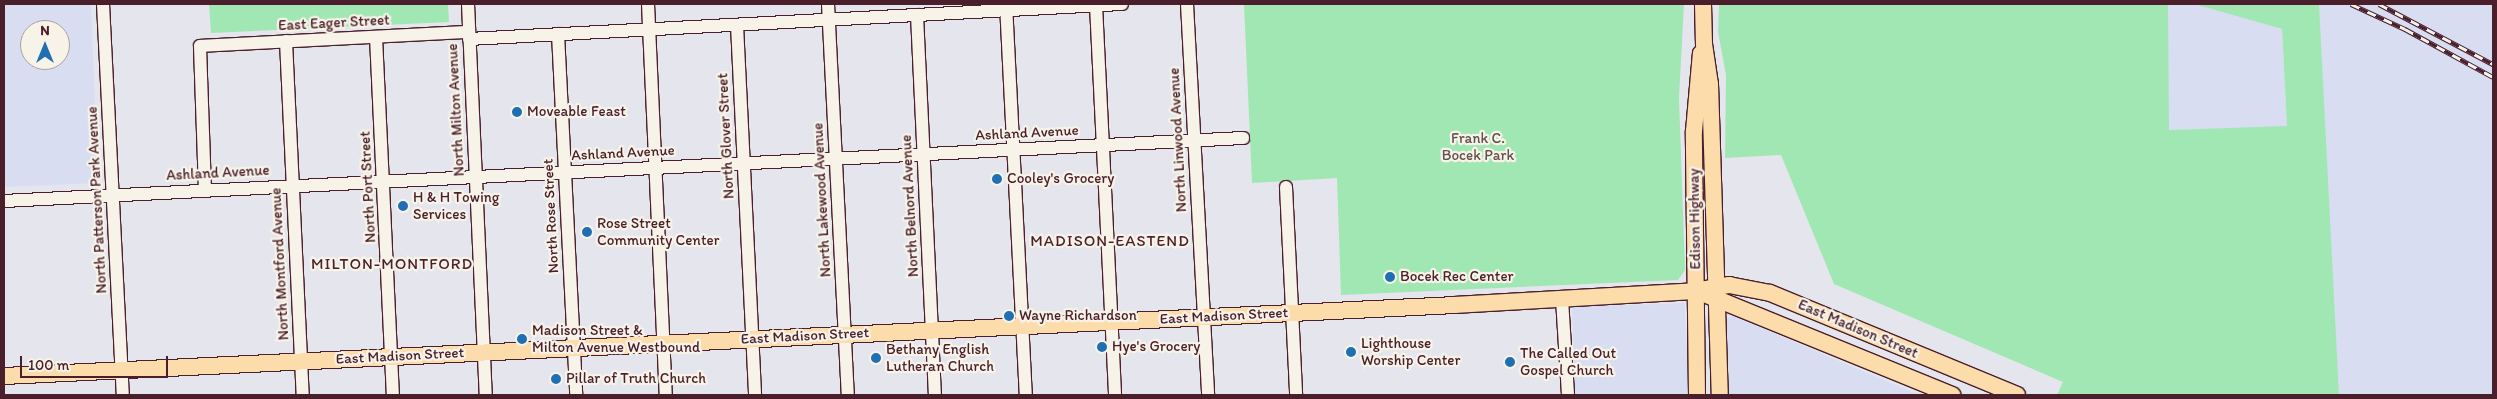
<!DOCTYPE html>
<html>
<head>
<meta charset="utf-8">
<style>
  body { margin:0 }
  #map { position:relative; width:2497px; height:399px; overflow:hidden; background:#e5e6ed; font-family:Itim,sans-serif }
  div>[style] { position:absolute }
  .built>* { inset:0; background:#d9ddf1; transform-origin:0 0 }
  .green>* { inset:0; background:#a1e7b3 }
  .roads { filter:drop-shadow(1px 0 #4a1f2b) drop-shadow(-1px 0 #4a1f2b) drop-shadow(0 1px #4a1f2b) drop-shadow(0 -1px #4a1f2b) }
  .minor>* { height:12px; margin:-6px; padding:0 6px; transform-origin:6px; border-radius:6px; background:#f7f3e8 }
  .major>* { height:16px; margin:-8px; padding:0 8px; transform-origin:8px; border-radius:8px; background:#fddcac }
  .rail>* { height:5px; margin-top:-2.5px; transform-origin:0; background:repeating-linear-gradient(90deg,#f7f3e8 0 9px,#4a1f2b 0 18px); box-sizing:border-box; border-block:1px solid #4a1f2b }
  .dots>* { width:14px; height:14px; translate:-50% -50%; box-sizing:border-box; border:2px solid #f7f3e8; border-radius:50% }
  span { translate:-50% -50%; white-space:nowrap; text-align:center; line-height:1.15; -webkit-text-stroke:4.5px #f7f3e8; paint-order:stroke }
  .street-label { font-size:15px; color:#4a1f2b }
  .poi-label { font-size:15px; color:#4a1f2b }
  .left { translate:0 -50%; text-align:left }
  .park-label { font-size:15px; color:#60514d }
  .neighbourhood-label { font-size:16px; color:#4a1f2b; letter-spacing:1px }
  .frame { position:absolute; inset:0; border:5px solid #4a1f2b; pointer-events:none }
  .north { position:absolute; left:20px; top:20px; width:50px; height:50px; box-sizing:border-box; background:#f7f3e8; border:1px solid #b29e9c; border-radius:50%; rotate:0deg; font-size:14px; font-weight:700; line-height:20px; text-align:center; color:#4a1f2b }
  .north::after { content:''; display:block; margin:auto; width:18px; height:22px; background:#1f6fb2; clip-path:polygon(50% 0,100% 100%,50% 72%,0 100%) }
  .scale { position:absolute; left:20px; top:356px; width:148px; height:22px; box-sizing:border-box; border:2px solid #4a1f2b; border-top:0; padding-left:6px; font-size:15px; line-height:18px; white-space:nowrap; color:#4a1f2b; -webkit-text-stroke:4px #f7f3e8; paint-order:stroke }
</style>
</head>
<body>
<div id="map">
  <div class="built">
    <div style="clip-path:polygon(evenodd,4px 4px,91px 4px,98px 183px,4px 187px,4px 4px,30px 30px,60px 30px,60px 60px,30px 60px,30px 30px)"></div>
    <div style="clip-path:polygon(2168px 4px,2194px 4px,2282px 29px,2287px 127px,2168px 130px)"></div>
    <div style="left:2319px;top:4px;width:174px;height:392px"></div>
    <div style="left:1685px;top:303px;width:92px;height:113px;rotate:88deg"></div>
    <div style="clip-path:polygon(1733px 316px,1919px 395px,1728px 395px,1725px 320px)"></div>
  </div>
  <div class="green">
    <div style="clip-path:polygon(209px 4px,448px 4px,449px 22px,211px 33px)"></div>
    <div style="clip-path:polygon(1244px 4px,1684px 4px,1679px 98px,1685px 270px,1678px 280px,1341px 295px,1337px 178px,1252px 183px)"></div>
    <div style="clip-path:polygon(1719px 4px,2168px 4px,2169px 130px,2287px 126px,2282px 29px,2194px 4px,2319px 4px,2339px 395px,2057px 395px,2063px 382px,1834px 284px,1781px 155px,1725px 158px,1726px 75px,1718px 32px)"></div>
  </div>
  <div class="roads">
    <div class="minor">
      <div style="left:103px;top:4px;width:392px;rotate:87.1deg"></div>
      <div style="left:468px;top:4px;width:391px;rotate:87.4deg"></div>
      <div style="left:648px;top:4px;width:391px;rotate:87.4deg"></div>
      <div style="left:828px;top:4px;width:392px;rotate:87.1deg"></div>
      <div style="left:1006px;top:4px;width:392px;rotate:87.1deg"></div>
      <div style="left:1187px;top:4px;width:392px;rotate:86.9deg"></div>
      <div style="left:1096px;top:5px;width:390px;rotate:87.2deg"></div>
      <div style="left:917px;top:15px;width:380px;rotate:87.3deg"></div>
      <div style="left:737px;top:25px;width:370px;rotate:87.2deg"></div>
      <div style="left:558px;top:34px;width:361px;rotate:87.1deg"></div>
      <div style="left:376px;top:37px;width:358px;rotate:87.3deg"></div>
      <div style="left:469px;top:39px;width:654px;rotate:-3.07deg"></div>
      <div style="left:286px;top:41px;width:354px;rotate:87.3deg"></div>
      <div style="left:1286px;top:187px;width:208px;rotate:87.2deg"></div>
      <div style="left:205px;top:190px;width:144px;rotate:-92deg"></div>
      <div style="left:200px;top:46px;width:269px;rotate:-3deg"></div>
      <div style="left:4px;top:201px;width:1241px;rotate:-2.91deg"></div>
      <div style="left:1562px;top:299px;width:96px;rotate:86.4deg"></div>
    </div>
    <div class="major">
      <div style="left:1703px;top:4px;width:40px;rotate:88.6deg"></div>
      <div style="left:1704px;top:44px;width:40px;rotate:81.5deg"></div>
      <div style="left:1710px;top:84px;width:311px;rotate:88.2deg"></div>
      <div style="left:1707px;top:295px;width:265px;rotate:22.2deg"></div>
      <div style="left:4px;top:376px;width:1452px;rotate:-2.8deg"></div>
      <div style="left:1454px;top:305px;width:241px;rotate:-3.3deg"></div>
      <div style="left:1695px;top:291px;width:35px;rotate:-10deg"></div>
      <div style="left:1729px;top:285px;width:42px;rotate:11deg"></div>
      <div style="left:1770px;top:293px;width:267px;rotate:22.4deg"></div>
      <div style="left:1697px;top:395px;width:264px;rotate:-90.7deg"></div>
      <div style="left:1694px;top:131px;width:78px;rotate:-84.9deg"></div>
    </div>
  </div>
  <div class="rail">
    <div style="left:2351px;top:4px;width:60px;rotate:24.8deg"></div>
    <div style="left:2405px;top:29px;width:100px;rotate:28.6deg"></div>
    <div style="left:2379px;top:4px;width:129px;rotate:27.8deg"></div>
  </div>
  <div class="dots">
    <div style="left:517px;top:112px;background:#1f6fb2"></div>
    <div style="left:997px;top:179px;background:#1f6fb2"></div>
    <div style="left:403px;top:206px;background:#1f6fb2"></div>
    <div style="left:587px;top:232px;background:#1f6fb2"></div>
    <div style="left:1390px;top:277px;background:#1f6fb2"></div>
    <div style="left:1009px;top:316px;background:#1f6fb2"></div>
    <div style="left:522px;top:339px;background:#1f6fb2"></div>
    <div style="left:1102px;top:347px;background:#1f6fb2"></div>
    <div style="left:1351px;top:352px;background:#1f6fb2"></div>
    <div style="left:876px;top:358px;background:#1f6fb2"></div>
    <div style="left:1510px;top:362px;background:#1f6fb2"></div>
    <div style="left:556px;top:379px;background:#1f6fb2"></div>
  </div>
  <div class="street-label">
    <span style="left:334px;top:23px;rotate:-3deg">East Eager Street</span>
    <span style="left:456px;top:110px;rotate:-93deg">North Milton Avenue</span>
    <span style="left:1027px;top:133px;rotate:-3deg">Ashland Avenue</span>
    <span style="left:726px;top:136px;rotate:-93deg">North Glover Street</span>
    <span style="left:1178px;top:140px;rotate:-93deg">North Linwood Avenue</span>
    <span style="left:623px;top:153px;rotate:-3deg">Ashland Avenue</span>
    <span style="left:218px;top:173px;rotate:-3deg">Ashland Avenue</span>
    <span style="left:368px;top:187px;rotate:-93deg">North Port Street</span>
    <span style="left:97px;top:200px;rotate:-93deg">North Patterson Park Avenue</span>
    <span style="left:822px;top:200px;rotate:-93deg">North Lakewood Avenue</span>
    <span style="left:910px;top:206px;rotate:-93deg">North Belnord Avenue</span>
    <span style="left:551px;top:216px;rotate:-93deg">North Rose Street</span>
    <span style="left:1695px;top:219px;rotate:-91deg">Edison Highway</span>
    <span style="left:280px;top:264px;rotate:-93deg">North Montford Avenue</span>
    <span style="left:1224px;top:316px;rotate:-3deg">East Madison Street</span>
    <span style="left:1858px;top:329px;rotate:23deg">East Madison Street</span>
    <span style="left:805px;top:336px;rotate:-3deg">East Madison Street</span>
    <span style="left:400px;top:356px;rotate:-3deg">East Madison Street</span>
  </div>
  <div class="poi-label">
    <span class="left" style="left:527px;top:112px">Moveable Feast</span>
    <span class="left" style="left:1007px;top:179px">Cooley's Grocery</span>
    <span class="left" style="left:413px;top:206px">H &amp; H Towing<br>Services</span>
    <span class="left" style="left:597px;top:232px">Rose Street<br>Community Center</span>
    <span class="left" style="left:1400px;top:277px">Bocek Rec Center</span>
    <span class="left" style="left:1019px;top:316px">Wayne Richardson</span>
    <span class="left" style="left:532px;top:339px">Madison Street &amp;<br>Milton Avenue Westbound</span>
    <span class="left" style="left:1361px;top:352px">Lighthouse<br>Worship Center</span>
    <span class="left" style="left:1112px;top:347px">Hye's Grocery</span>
    <span class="left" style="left:886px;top:358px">Bethany English<br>Lutheran Church</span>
    <span class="left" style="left:1520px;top:362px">The Called Out<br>Gospel Church</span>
    <span class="left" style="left:566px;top:379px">Pillar of Truth Church</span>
  </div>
  <div class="park-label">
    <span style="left:1478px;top:147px">Frank C.<br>Bocek Park</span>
  </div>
  <div class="neighbourhood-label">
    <span style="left:1110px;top:241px">MADISON-EASTEND</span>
    <span style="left:392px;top:264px">MILTON-MONTFORD</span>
  </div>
  <div class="frame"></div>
  <div class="north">N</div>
  <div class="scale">100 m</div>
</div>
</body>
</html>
